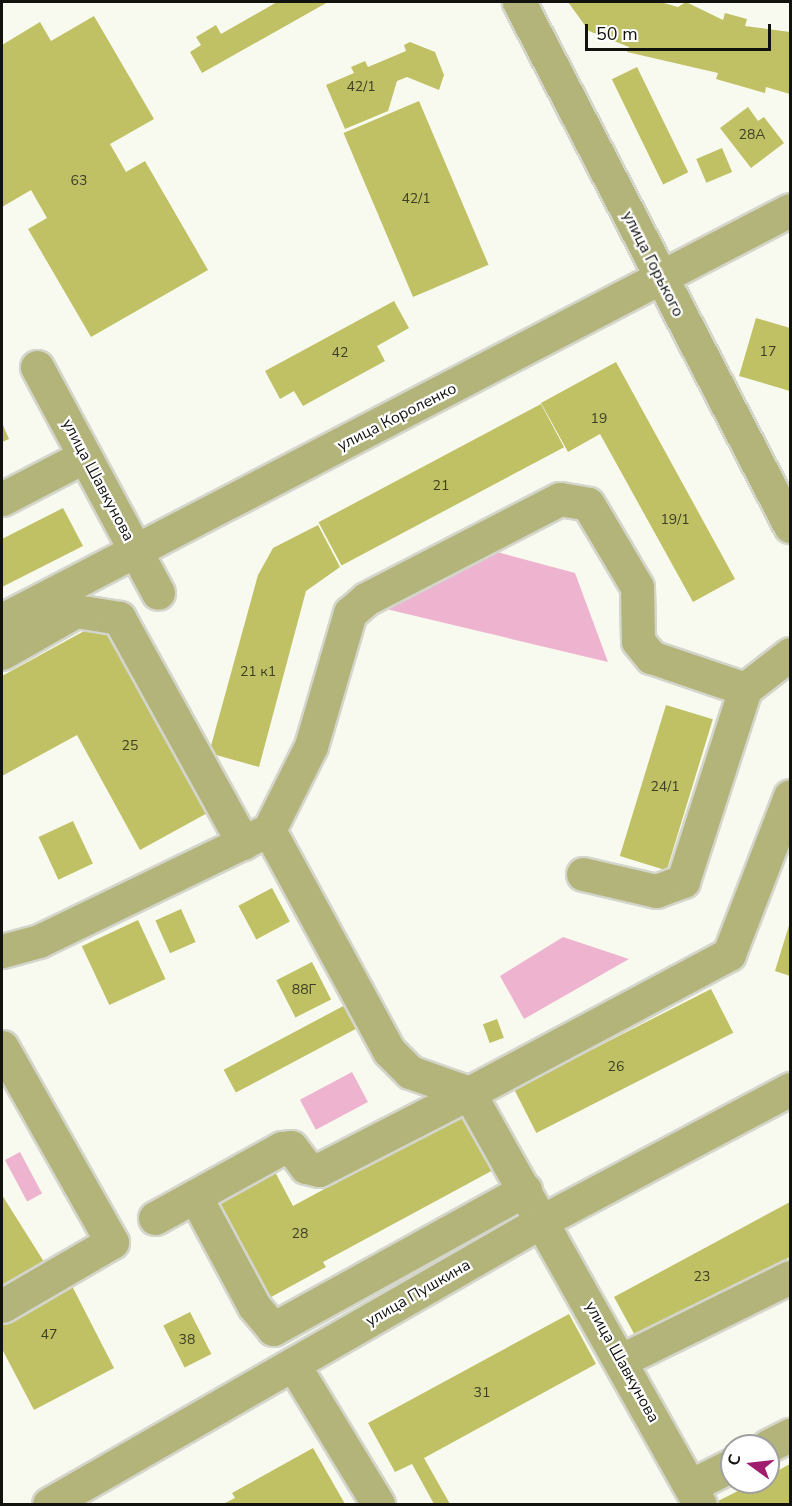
<!DOCTYPE html>
<html>
<head>
<meta charset="utf-8">
<style>
  body { margin:0 }
  #map { position:relative; width:792px; height:1506px; overflow:hidden; background:#f9faef; font-family:"Nunito Sans",sans-serif }
  div>[style] { position:absolute }
  .green>* { inset:0; background:#eeb4cf; transform-origin:0 0 }
  .building>* { inset:0; background:#bfc164; transform-origin:0 0 }
  .roads { filter:drop-shadow(2px 0 #d4d5cb) drop-shadow(-2px 0 #d4d5cb) drop-shadow(0 2px #d4d5cb) drop-shadow(0 -2px #d4d5cb) }
  .minor>* { height:33px; margin:-16.5px; padding:0 16.5px; transform-origin:16.5px; border-radius:16.5px; background:#b3b479 }
  span { translate:-50% -50%; white-space:nowrap; text-align:center; line-height:1.15; -webkit-text-stroke:4.5px #fff; paint-order:stroke }
  .number-label { font-size:14px; color:#3d3e24 }
  .number-label span { -webkit-text-stroke-width:0 }
  .street-label { font-size:16px; color:#12130f }
  .frame { position:absolute; inset:0; border:3px solid #12130f; pointer-events:none }
  .north { position:absolute; left:720px; top:1434px; width:60px; height:60px; box-sizing:border-box; background:#fff; border:2px solid #a0a19f; border-radius:50%; rotate:285deg; font-size:16px; font-weight:700; line-height:24px; text-align:center; color:#12130f }
  .north::after { content:''; display:block; margin:auto; width:21px; height:27px; background:#a01d6e; clip-path:polygon(50% 0,100% 100%,50% 72%,0 100%) }
  .scale { position:absolute; left:585px; top:24px; width:186px; height:27px; box-sizing:border-box; border:3px solid #12130f; border-top:0; padding-left:8px; font-size:18px; line-height:21px; white-space:nowrap; color:#12130f; -webkit-text-stroke:4px #fff; paint-order:stroke }
</style>
</head>
<body>
<div id="map">
  <div class="green">
    <div style="clip-path:polygon(486px 549px,575px 573px,608px 662px,386px 609px)"></div>
    <div style="clip-path:polygon(563px 937px,629px 959px,524px 1019px,500px 976px)"></div>
    <div style="left:352px;top:1072px;width:34px;height:59px;rotate:62deg"></div>
    <div style="left:20px;top:1152px;width:47px;height:17px;rotate:62deg"></div>
  </div>
  <div class="building">
    <div style="clip-path:polygon(277px 2px,328px 2px,202px 73px,190px 52px,201px 45px,196px 37px,216px 25px,221px 34px)"></div>
    <div style="clip-path:polygon(568px 2px,660px 2px,678px 7px,686px 2px,723px 20px,725px 13px,747px 19px,745px 26px,790px 32px,790px 94px,766px 87px,765px 93px,716px 79px,718px 73px,627px 52px,629px 47px,589px 31px)"></div>
    <div style="clip-path:polygon(94px 16px,154px 119px,110px 144px,126px 172px,145px 161px,208px 270px,91px 337px,28px 229px,47px 218px,31px 190px,2px 207px,2px 45px,40px 22px,51px 41px)"></div>
    <div style="clip-path:polygon(410px 42px,435px 52px,444px 75px,439px 90px,407px 77px,397px 81px,388px 111px,345px 129px,326px 85px,354px 73px,351px 67px,365px 61px,368px 67px,406px 51px,404px 45px)"></div>
    <div style="left:637px;top:67px;width:117px;height:28px;rotate:64deg"></div>
    <div style="left:419px;top:101px;width:178px;height:82px;rotate:67deg"></div>
    <div style="clip-path:polygon(748px 107px,758px 121px,764px 117px,784px 143px,751px 168px,720px 128px)"></div>
    <div style="left:722px;top:148px;width:26px;height:28px;rotate:67deg"></div>
    <div style="clip-path:polygon(394px 301px,409px 328px,377px 346px,385px 361px,303px 406px,294px 391px,280px 399px,265px 371px)"></div>
    <div style="clip-path:polygon(756px 318px,790px 328px,790px 391px,739px 376px)"></div>
    <div style="clip-path:polygon(616px 362px,735px 579px,693px 602px,600px 434px,568px 452px,541px 403px)"></div>
    <div style="left:541px;top:404px;width:49px;height:252px;rotate:62deg"></div>
    <div style="clip-path:polygon(2px 423px,9px 439px,2px 442px)"></div>
    <div style="clip-path:polygon(63px 508px,83px 546px,2px 587px,2px 539px)"></div>
    <div style="clip-path:polygon(318px 525px,340px 567px,306px 591px,259px 767px,209px 753px,258px 575px,273px 548px)"></div>
    <div style="clip-path:polygon(86px 630px,115px 635px,211px 811px,140px 850px,77px 735px,2px 776px,2px 676px)"></div>
    <div style="left:666px;top:705px;width:49px;height:158px;rotate:17deg"></div>
    <div style="left:73px;top:821px;width:47px;height:38px;rotate:65deg"></div>
    <div style="left:272px;top:888px;width:38px;height:38px;rotate:62deg"></div>
    <div style="left:181px;top:909px;width:36px;height:28px;rotate:66deg"></div>
    <div style="left:138px;top:920px;width:65px;height:62px;rotate:65deg"></div>
    <div style="clip-path:polygon(790px 922px,790px 976px,775px 971px)"></div>
    <div style="left:312px;top:962px;width:42px;height:40px;rotate:63deg"></div>
    <div style="left:711px;top:989px;width:49px;height:221px;rotate:63deg"></div>
    <div style="left:349px;top:1003px;width:26px;height:142px;rotate:62deg"></div>
    <div style="left:497px;top:1019px;width:20px;height:15px;rotate:70deg"></div>
    <div style="clip-path:polygon(467px 1112px,497px 1168px,323px 1262px,326px 1267px,262px 1302px,210px 1205px,274px 1170px,293px 1206px)"></div>
    <div style="clip-path:polygon(2px 1195px,46px 1265px,2px 1290px)"></div>
    <div style="clip-path:polygon(790px 1202px,790px 1257px,637px 1339px,614px 1297px)"></div>
    <div style="clip-path:polygon(71px 1284px,114px 1368px,34px 1410px,2px 1349px,2px 1321px)"></div>
    <div style="left:190px;top:1312px;width:47px;height:30px;rotate:63deg"></div>
    <div style="clip-path:polygon(569px 1314px,596px 1364px,424px 1458px,450px 1504px,434px 1504px,412px 1464px,395px 1472px,368px 1423px)"></div>
    <div style="clip-path:polygon(313px 1448px,345px 1504px,223px 1504px,235px 1498px,232px 1493px)"></div>
    <div style="clip-path:polygon(790px 1464px,790px 1504px,712px 1504px,756px 1482px,768px 1482px,768px 1476px)"></div>
  </div>
  <div class="roads">
    <div class="minor">
      <div style="left:519px;top:2px;width:590px;rotate:62.65deg"></div>
      <div style="left:37px;top:367px;width:256px;rotate:61.8deg"></div>
      <div style="left:2px;top:499px;width:93px;rotate:-27.4deg"></div>
      <div style="left:2px;top:620px;width:888px;rotate:-27.49deg"></div>
      <div style="left:2px;top:653px;width:85px;rotate:-29.6deg"></div>
      <div style="left:76px;top:611px;width:44px;rotate:9.2deg"></div>
      <div style="left:119px;top:618px;width:257px;rotate:61.1deg"></div>
      <div style="left:269px;top:830px;width:251px;rotate:61.5deg"></div>
      <div style="left:389px;top:1051px;width:30px;rotate:45deg"></div>
      <div style="left:410px;top:1072px;width:63px;rotate:19.6deg"></div>
      <div style="left:469px;top:1093px;width:295px;rotate:-28.1deg"></div>
      <div style="left:729px;top:954px;width:169px;rotate:-68.9deg"></div>
      <div style="left:583px;top:874px;width:75px;rotate:13.1deg"></div>
      <div style="left:656px;top:891px;width:29px;rotate:-20deg"></div>
      <div style="left:683px;top:881px;width:202px;rotate:-72.1deg"></div>
      <div style="left:2px;top:951px;width:38px;rotate:-15deg"></div>
      <div style="left:39px;top:941px;width:255px;rotate:-25.8deg"></div>
      <div style="left:269px;top:830px;width:94px;rotate:-63.4deg"></div>
      <div style="left:311px;top:746px;width:139px;rotate:-73.7deg"></div>
      <div style="left:350px;top:613px;width:21px;rotate:-41deg"></div>
      <div style="left:366px;top:599px;width:218px;rotate:-27.3deg"></div>
      <div style="left:560px;top:499px;width:28px;rotate:10deg"></div>
      <div style="left:588px;top:504px;width:96px;rotate:59.4deg"></div>
      <div style="left:637px;top:587px;width:54px;rotate:88.9deg"></div>
      <div style="left:638px;top:641px;width:21px;rotate:51deg"></div>
      <div style="left:651px;top:657px;width:99px;rotate:18.8deg"></div>
      <div style="left:745px;top:689px;width:57px;rotate:-37.9deg"></div>
      <div style="left:2px;top:1047px;width:224px;rotate:60.6deg"></div>
      <div style="left:112px;top:1242px;width:127px;rotate:149.8deg"></div>
      <div style="left:195px;top:1196px;width:125px;rotate:61.8deg"></div>
      <div style="left:254px;top:1306px;width:30px;rotate:50deg"></div>
      <div style="left:273px;top:1329px;width:288px;rotate:-28.9deg"></div>
      <div style="left:155px;top:1218px;width:145px;rotate:-28.9deg"></div>
      <div style="left:282px;top:1148px;width:9px;rotate:-6deg"></div>
      <div style="left:291px;top:1147px;width:25px;rotate:53deg"></div>
      <div style="left:306px;top:1167px;width:13px;rotate:13deg"></div>
      <div style="left:319px;top:1170px;width:169px;rotate:-27.2deg"></div>
      <div style="left:469px;top:1093px;width:471px;rotate:60.7deg"></div>
      <div style="left:622px;top:1360px;width:187px;rotate:-26.3deg"></div>
      <div style="left:293px;top:1364px;width:164px;rotate:58.7deg"></div>
      <div style="left:768px;top:1446px;width:25px;rotate:-27deg"></div>
      <div style="left:690px;top:1486px;width:47px;rotate:-26.6deg"></div>
      <div style="left:49px;top:1504px;width:568px;rotate:-29.86deg"></div>
      <div style="left:542px;top:1221px;width:281px;rotate:-28deg"></div>
    </div>
  </div>
  <div class="number-label">
    <span style="left:361px;top:87px">42/1</span>
    <span style="left:752px;top:135px">28А</span>
    <span style="left:79px;top:181px">63</span>
    <span style="left:416px;top:199px">42/1</span>
    <span style="left:768px;top:352px">17</span>
    <span style="left:340px;top:353px">42</span>
    <span style="left:599px;top:419px">19</span>
    <span style="left:441px;top:486px">21</span>
    <span style="left:675px;top:520px">19/1</span>
    <span style="left:258px;top:672px">21 к1</span>
    <span style="left:130px;top:746px">25</span>
    <span style="left:665px;top:787px">24/1</span>
    <span style="left:304px;top:990px">88Г</span>
    <span style="left:616px;top:1067px">26</span>
    <span style="left:300px;top:1234px">28</span>
    <span style="left:702px;top:1277px">23</span>
    <span style="left:49px;top:1335px">47</span>
    <span style="left:187px;top:1340px">38</span>
    <span style="left:482px;top:1393px">31</span>
  </div>
  <div class="street-label">
    <span style="left:653px;top:264px;rotate:63deg">улица Горького</span>
    <span style="left:397px;top:417px;rotate:-27deg">улица Короленко</span>
    <span style="left:98px;top:480px;rotate:62deg">улица Шавкунова</span>
    <span style="left:418px;top:1293px;rotate:-30deg">улица Пушкина</span>
    <span style="left:622px;top:1362px;rotate:61deg">улица Шавкунова</span>
  </div>
  <div class="frame"></div>
  <div class="north">С</div>
  <div class="scale">50 m</div>
</div>
</body>
</html>
